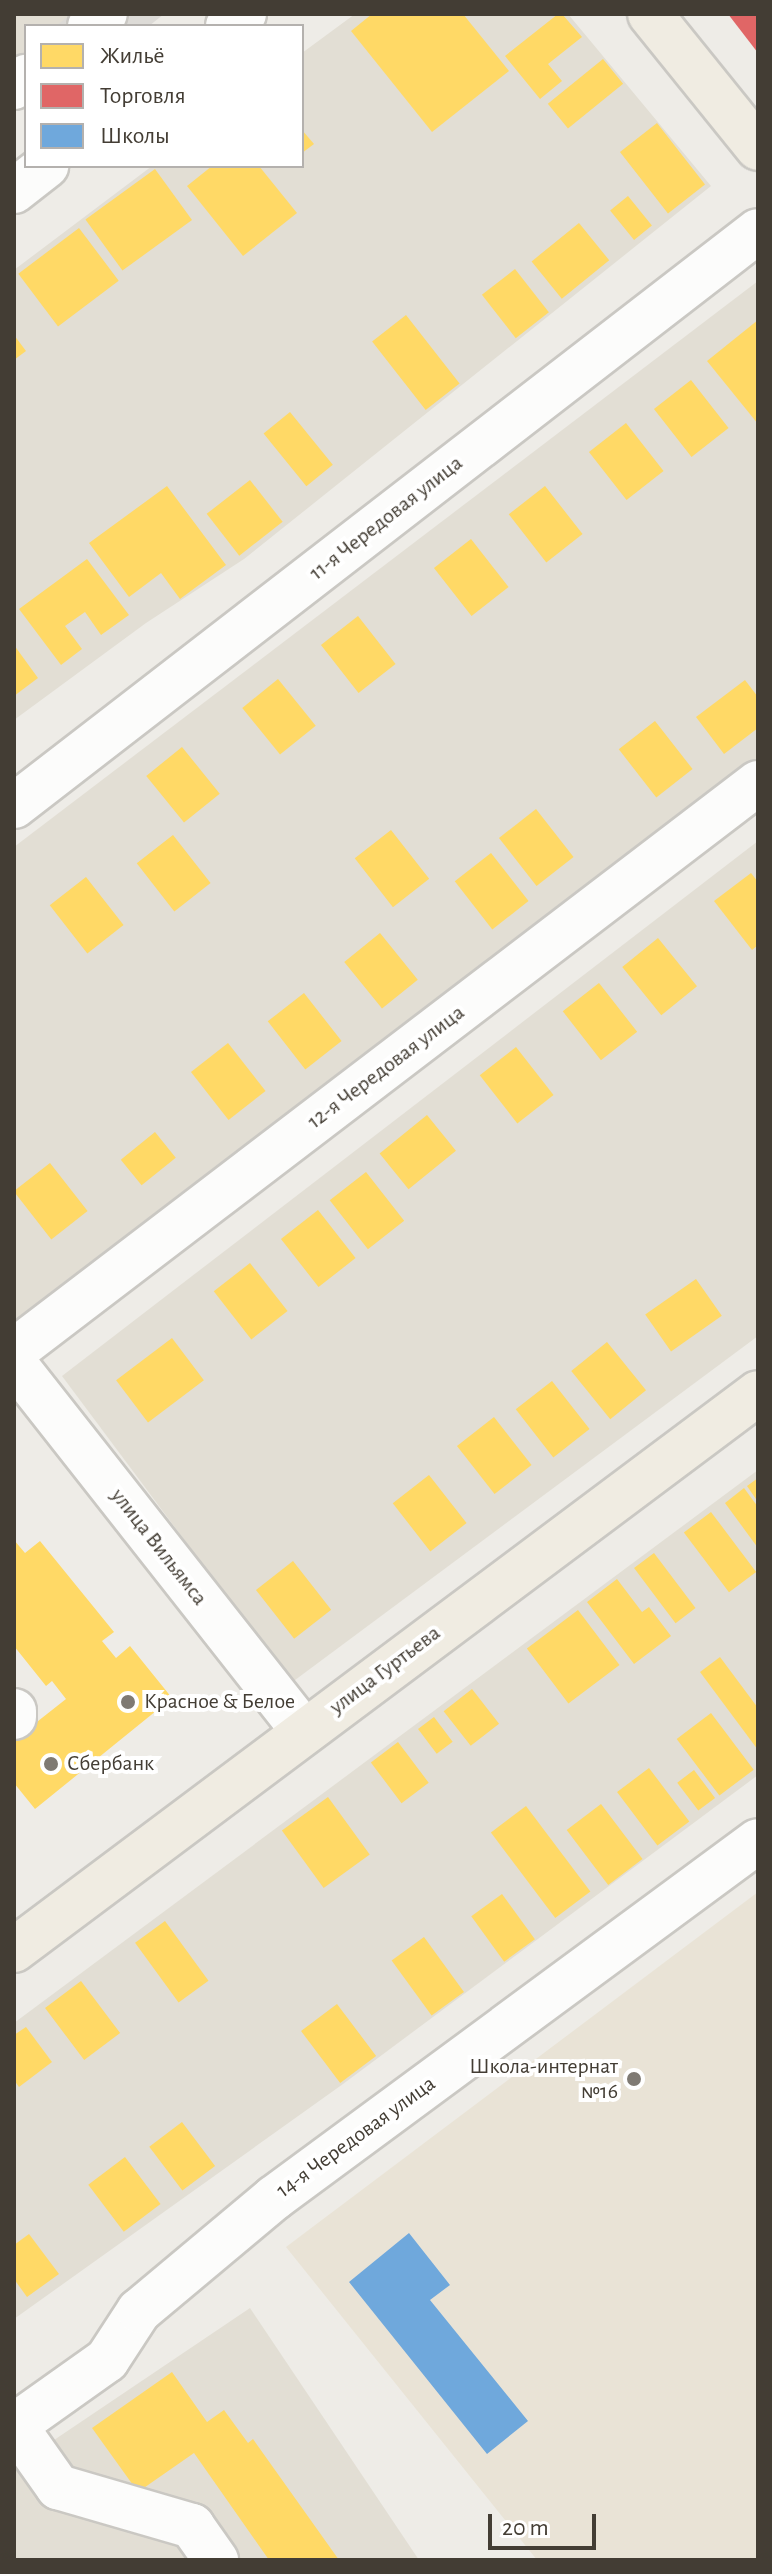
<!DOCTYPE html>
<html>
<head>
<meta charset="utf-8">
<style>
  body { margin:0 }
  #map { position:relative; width:772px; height:2574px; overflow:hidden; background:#eeece7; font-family:"Alegreya Sans",sans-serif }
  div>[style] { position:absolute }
  .residential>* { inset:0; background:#e2ded4 }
  .education>* { inset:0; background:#e9e3d6 }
  .parking>* { inset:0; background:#dddbd7 }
  .homes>* { inset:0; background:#ffd966; transform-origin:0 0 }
  .shops>* { inset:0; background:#e06666 }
  .schools>* { inset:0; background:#6fa8dc }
  .roads { filter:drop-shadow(2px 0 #cac8c3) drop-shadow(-2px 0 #cac8c3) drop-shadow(0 2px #cac8c3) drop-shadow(0 -2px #cac8c3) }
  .minor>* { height:44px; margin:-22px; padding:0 22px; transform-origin:22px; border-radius:22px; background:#fcfcfb }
  .major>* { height:44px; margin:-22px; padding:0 22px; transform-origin:22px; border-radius:22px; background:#f0ece2 }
  .dots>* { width:22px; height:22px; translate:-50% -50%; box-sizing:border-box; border:4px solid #fff; border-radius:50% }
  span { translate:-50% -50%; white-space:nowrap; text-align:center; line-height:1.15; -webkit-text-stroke:8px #fff; paint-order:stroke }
  .street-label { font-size:22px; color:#433d34 }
  .poi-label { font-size:22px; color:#433d34 }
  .left { translate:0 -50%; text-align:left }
  .right { translate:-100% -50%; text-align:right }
  .frame { position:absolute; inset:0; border:16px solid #433d34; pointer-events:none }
  .legend { position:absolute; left:24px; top:24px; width:280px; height:144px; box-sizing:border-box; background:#fff; border:2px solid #b4b1ae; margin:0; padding:10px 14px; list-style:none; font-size:24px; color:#433d34 }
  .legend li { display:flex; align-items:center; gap:16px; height:40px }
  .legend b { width:40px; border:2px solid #b4b1ae }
  .scale { position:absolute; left:488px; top:2514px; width:108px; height:36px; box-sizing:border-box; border:4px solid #433d34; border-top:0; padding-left:10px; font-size:24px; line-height:28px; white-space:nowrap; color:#433d34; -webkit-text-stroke:6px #fff; paint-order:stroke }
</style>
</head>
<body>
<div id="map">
  <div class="residential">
    <div style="clip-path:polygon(14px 14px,89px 14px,74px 26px,26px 26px,26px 65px,14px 75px)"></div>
    <div style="clip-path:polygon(355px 14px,568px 14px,711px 186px,244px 559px,146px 623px,14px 720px,14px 270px,152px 166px,302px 166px,302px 53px)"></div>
    <div style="clip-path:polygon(758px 281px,758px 765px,18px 1323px,14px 1317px,14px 847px)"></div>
    <div style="clip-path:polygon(758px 841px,758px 1336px,291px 1683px,62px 1376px)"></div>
    <div style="clip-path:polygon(758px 1470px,758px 1775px,343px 2084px,14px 2319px,14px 2023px)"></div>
    <div style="clip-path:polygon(250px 2308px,419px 2560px,14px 2560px,14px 2467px)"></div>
  </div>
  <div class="education">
    <div style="clip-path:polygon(758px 1892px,758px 2560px,537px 2560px,286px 2247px)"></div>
  </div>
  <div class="parking">
    <div style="clip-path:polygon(71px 14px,164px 14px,149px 26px,56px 26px)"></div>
  </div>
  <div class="homes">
    <div style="clip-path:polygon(372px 14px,463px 14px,509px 71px,432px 132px,351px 31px)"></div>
    <div style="clip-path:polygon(558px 14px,562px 14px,582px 37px,548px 64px,562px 81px,540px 99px,505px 56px)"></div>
    <div style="left:603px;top:59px;width:32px;height:71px;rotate:51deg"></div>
    <div style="left:657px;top:123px;width:78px;height:47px;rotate:52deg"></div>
    <div style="clip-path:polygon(302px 130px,314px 144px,302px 153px)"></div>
    <div style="clip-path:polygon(212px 166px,259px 166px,297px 213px,243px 256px,187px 186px)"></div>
    <div style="left:155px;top:169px;width:63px;height:86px;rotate:54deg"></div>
    <div style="left:628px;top:196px;width:38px;height:23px;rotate:51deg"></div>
    <div style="left:579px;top:223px;width:48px;height:61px;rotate:51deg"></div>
    <div style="left:79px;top:228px;width:66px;height:76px;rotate:53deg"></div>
    <div style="left:515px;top:269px;width:55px;height:42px;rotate:52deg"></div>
    <div style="left:406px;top:315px;width:87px;height:43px;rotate:52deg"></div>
    <div style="clip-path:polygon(758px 320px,758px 424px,707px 361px)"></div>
    <div style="clip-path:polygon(14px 335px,26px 351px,14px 360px)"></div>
    <div style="left:691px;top:380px;width:61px;height:47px;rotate:52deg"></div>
    <div style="left:290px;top:412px;width:68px;height:34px;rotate:51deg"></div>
    <div style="left:626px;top:423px;width:61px;height:47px;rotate:52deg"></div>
    <div style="left:250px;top:480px;width:53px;height:55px;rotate:52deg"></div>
    <div style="clip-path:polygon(167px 486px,226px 565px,180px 599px,161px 573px,129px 597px,89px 543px)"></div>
    <div style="left:545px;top:486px;width:61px;height:46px;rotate:52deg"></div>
    <div style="left:471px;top:539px;width:61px;height:47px;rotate:52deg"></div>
    <div style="clip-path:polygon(87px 559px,129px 615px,101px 635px,85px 612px,65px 626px,82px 649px,61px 665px,19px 609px)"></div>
    <div style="left:358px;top:616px;width:61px;height:47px;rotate:52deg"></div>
    <div style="clip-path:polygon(14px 645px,38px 678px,14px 696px)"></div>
    <div style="left:278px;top:679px;width:60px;height:46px;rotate:51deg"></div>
    <div style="clip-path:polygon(745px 680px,758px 697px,758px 728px,724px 754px,696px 717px)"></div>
    <div style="left:655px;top:721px;width:61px;height:46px;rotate:52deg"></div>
    <div style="left:182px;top:747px;width:60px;height:46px;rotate:51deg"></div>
    <div style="left:536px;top:809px;width:61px;height:47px;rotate:52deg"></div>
    <div style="left:391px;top:830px;width:62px;height:46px;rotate:52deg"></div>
    <div style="left:173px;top:835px;width:61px;height:46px;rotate:52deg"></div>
    <div style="left:491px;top:853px;width:61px;height:46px;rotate:52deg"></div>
    <div style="clip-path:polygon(751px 873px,758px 882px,758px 945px,752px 950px,714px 901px)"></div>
    <div style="left:86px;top:877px;width:61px;height:46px;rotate:52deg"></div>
    <div style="left:380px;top:933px;width:60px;height:46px;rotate:51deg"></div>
    <div style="left:658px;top:938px;width:62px;height:46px;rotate:51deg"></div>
    <div style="left:599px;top:983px;width:62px;height:46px;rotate:52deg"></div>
    <div style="left:304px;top:993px;width:61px;height:46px;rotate:52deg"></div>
    <div style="left:228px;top:1043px;width:61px;height:47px;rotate:52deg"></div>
    <div style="left:516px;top:1047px;width:61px;height:46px;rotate:52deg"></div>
    <div style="left:427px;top:1115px;width:46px;height:61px;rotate:51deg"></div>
    <div style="left:155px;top:1132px;width:33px;height:44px;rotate:51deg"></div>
    <div style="left:50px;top:1163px;width:61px;height:46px;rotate:52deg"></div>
    <div style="left:366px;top:1172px;width:62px;height:46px;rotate:52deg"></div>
    <div style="left:318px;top:1210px;width:61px;height:47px;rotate:52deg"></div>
    <div style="left:250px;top:1263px;width:61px;height:46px;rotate:52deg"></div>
    <div style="left:696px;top:1279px;width:45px;height:62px;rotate:55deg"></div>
    <div style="left:172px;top:1338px;width:53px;height:70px;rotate:53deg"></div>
    <div style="left:607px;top:1342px;width:62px;height:46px;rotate:51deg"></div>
    <div style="left:552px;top:1381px;width:61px;height:46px;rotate:52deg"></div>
    <div style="left:494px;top:1417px;width:61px;height:47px;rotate:52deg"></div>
    <div style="left:429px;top:1475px;width:61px;height:46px;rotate:52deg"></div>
    <div style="clip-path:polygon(758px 1478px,758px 1502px,747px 1486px)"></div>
    <div style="clip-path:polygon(744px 1488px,758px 1507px,758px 1548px,725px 1503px)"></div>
    <div style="left:711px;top:1512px;width:75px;height:34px;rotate:53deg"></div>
    <div style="clip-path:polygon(14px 1540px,25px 1553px,40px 1541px,114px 1632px,102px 1641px,116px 1658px,130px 1646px,172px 1698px,35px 1809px,14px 1783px,14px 1740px,66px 1699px,52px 1681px,46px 1686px,14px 1646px)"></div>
    <div style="left:654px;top:1553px;width:69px;height:25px;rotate:53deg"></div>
    <div style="left:293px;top:1561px;width:62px;height:47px;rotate:52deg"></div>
    <div style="clip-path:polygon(617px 1579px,642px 1612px,649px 1607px,671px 1636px,634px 1664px,587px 1602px)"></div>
    <div style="left:578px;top:1610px;width:69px;height:64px;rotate:53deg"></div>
    <div style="clip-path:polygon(720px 1657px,758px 1708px,758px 1750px,700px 1672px)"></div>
    <div style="left:472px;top:1689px;width:44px;height:36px;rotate:52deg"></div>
    <div style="left:711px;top:1713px;width:71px;height:43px;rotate:53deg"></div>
    <div style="left:434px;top:1717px;width:31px;height:20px;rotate:53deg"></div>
    <div style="left:398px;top:1742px;width:51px;height:34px;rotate:53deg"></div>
    <div style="left:649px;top:1768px;width:67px;height:40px;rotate:53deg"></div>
    <div style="left:694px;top:1770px;width:35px;height:21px;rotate:53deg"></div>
    <div style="left:328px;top:1797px;width:71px;height:57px;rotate:54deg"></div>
    <div style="left:601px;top:1804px;width:69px;height:43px;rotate:53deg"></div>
    <div style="left:526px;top:1806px;width:107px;height:44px;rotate:53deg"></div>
    <div style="left:502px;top:1894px;width:56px;height:38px;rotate:54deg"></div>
    <div style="left:165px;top:1921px;width:74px;height:37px;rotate:54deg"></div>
    <div style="left:424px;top:1937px;width:68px;height:40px;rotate:54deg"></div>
    <div style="left:81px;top:1981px;width:65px;height:45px;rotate:53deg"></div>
    <div style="left:337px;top:2004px;width:65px;height:45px;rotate:53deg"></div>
    <div style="clip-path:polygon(26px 2027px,52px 2062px,19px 2087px,14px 2080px,14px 2035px)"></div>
    <div style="left:182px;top:2122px;width:55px;height:41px;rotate:53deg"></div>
    <div style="left:125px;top:2157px;width:59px;height:46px;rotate:53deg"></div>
    <div style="clip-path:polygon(29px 2234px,59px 2274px,27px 2297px,14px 2279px,14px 2245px)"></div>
    <div style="clip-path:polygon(172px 2372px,207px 2422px,224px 2410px,248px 2443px,253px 2439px,339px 2560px,269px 2560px,194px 2453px,138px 2492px,92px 2428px)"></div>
  </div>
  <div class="shops">
    <div style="clip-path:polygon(728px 14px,758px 14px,758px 53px)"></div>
  </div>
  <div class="schools">
    <div style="clip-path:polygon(409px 2233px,450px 2285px,430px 2300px,528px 2421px,487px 2454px,349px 2282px)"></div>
  </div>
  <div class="roads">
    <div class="minor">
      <div style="left:90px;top:26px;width:19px;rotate:-39deg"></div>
      <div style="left:228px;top:26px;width:20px;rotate:-37deg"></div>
      <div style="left:14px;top:87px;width:16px;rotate:-40deg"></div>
      <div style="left:14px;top:191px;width:41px;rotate:-38deg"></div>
      <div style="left:14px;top:806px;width:940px;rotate:-37.7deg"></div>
      <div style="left:14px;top:1351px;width:936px;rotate:-37.36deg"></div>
      <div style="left:14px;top:1363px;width:469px;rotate:51.8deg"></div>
      <div style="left:14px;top:1711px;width:6px;rotate:90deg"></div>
      <div style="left:14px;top:2426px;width:114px;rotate:-35.4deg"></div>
      <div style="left:107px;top:2360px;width:59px;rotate:-56.9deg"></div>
      <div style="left:139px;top:2311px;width:176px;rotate:-39.9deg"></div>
      <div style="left:274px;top:2198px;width:601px;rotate:-36.41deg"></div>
      <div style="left:15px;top:2426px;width:75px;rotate:54.8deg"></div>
      <div style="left:58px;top:2487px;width:140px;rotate:16.2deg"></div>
      <div style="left:192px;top:2526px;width:42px;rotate:54.8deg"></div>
    </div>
    <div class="major">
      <div style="left:650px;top:14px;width:172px;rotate:51.1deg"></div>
      <div style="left:14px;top:1950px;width:929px;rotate:-36.82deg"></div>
    </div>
  </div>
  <div class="dots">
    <div style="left:128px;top:1702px;background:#7f7a73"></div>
    <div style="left:51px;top:1764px;background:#7f7a73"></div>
    <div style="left:634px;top:2079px;background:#7f7a73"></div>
  </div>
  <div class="street-label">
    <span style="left:386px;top:518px;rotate:-38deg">11-я Чередовая улица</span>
    <span style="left:386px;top:1067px;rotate:-37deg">12-я Чередовая улица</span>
    <span style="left:159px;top:1547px;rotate:52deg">улица Вильямса</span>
    <span style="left:385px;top:1670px;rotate:-37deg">улица Гуртьева</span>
    <span style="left:356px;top:2137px;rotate:-36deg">14-я Чередовая улица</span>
  </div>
  <div class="poi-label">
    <span class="left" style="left:144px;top:1702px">Красное &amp; Белое</span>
    <span class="left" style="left:67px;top:1764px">Сбербанк</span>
    <span class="right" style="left:618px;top:2079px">Школа-интернат<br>№16</span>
  </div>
  <div class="frame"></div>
  <ul class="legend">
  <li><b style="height:22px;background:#ffd966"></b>Жильё</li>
  <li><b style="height:22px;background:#e06666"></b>Торговля</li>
  <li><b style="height:22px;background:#6fa8dc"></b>Школы</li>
  </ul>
  <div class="scale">20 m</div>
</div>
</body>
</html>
